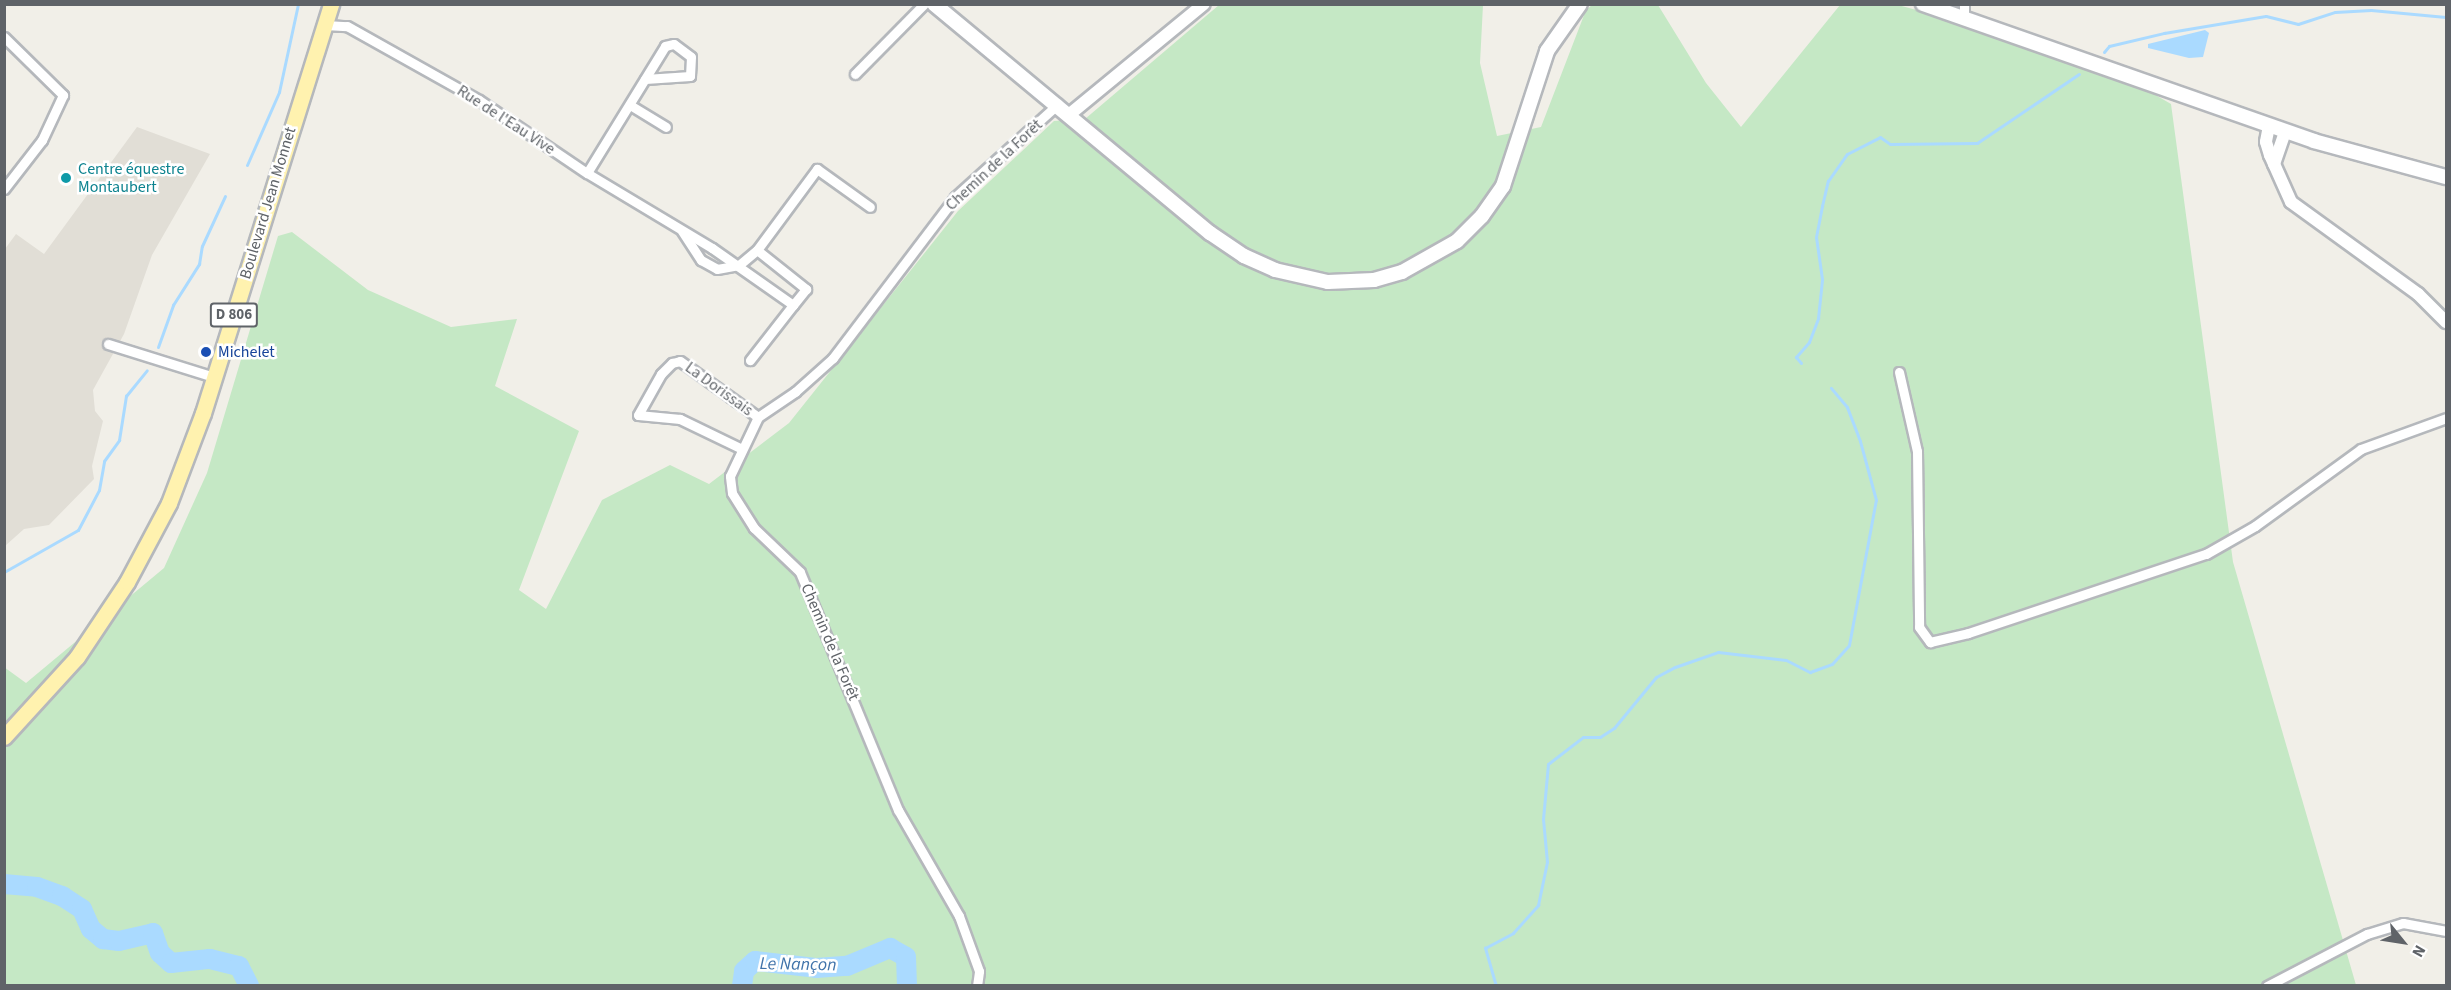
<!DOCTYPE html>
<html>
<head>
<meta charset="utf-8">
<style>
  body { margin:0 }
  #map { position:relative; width:2451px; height:990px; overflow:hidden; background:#f1efe8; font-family:"Source Sans 3",sans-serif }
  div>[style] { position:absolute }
  .education>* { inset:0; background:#e1ded6 }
  .green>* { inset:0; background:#c5e8c5 }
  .water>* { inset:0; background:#aadaff }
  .stream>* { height:3px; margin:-1.5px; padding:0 1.5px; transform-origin:1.5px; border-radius:1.5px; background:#aadaff }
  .river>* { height:20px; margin:-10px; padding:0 10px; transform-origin:10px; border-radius:10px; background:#aadaff }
  .roads { filter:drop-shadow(2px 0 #b5b8bc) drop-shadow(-2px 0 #b5b8bc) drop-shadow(0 2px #b5b8bc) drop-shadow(0 -2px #b5b8bc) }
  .minor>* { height:9px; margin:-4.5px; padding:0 4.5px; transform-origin:4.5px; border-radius:4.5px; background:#fff }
  .tertiary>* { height:12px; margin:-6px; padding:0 6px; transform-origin:6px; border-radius:6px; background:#fff }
  .secondary>* { height:14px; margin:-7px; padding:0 7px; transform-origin:7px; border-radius:7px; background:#fff }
  .primary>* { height:15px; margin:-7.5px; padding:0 7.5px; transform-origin:7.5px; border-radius:7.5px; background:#fff2af }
  .dots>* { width:16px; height:16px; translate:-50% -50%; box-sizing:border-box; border:3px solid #fff; border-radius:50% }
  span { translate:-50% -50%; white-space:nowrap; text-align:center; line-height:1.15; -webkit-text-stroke:5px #fff; paint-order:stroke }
  .shield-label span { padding:2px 4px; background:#fff; border:2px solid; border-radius:4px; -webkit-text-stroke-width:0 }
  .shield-label { font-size:15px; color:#5f6368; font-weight:700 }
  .street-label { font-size:16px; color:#5f6368 }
  .culture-label { font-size:16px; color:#0d838f }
  .left { translate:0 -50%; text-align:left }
  .transit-label { font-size:16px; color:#164399 }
  .water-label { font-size:18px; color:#4174aa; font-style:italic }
  .frame { position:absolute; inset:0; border:6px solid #5f6368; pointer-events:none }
  .north { position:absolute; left:2373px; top:912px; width:60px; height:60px; -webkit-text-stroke:4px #fff; paint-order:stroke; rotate:120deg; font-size:16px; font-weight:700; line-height:24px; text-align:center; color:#5f6368 }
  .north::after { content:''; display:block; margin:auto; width:21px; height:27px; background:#5f6368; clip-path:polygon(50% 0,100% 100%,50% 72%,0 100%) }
</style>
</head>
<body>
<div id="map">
  <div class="education">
    <div style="clip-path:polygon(137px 127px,210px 154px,152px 255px,124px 334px,93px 390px,95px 411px,103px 421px,92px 466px,94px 479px,49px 525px,24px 529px,5px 546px,5px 249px,16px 234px,44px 254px)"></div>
  </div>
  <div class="green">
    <div style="clip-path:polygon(1219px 5px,1483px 5px,1480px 63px,1497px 136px,1541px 127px,1586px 10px,1592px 5px,1658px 5px,1706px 83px,1741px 127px,1840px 5px,1898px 5px,2090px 57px,2171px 104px,2233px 562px,2356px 985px,5px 985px,4px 667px,26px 683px,164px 568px,207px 473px,278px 236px,292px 232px,368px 290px,451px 327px,517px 319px,495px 386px,579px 431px,519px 590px,546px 609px,602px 500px,670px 465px,709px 484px,789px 423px,958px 211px,1054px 121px,1085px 119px)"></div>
  </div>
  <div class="water">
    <div style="clip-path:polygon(2205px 30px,2209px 33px,2203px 57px,2189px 58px,2148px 48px,2148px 44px)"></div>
  </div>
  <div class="stream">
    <div style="left:2104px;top:52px;width:8px;rotate:-50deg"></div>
    <div style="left:2109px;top:46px;width:57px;rotate:-13.3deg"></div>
    <div style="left:2164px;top:33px;width:103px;rotate:-9.5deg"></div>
    <div style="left:2266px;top:16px;width:33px;rotate:14deg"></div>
    <div style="left:2298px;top:24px;width:39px;rotate:-18deg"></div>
    <div style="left:2335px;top:12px;width:36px;rotate:-3deg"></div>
    <div style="left:2371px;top:10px;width:75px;rotate:5.3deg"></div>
    <div style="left:247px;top:165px;width:80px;rotate:-66.3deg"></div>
    <div style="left:279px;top:92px;width:90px;rotate:-77.8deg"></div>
    <div style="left:158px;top:347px;width:45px;rotate:-70.3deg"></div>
    <div style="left:173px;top:305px;width:49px;rotate:-57.6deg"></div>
    <div style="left:199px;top:264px;width:18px;rotate:-81deg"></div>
    <div style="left:202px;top:246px;width:55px;rotate:-65.3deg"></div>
    <div style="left:1801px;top:363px;width:8px;rotate:-130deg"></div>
    <div style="left:1796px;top:357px;width:20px;rotate:-49deg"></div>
    <div style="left:1809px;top:342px;width:26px;rotate:-69deg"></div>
    <div style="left:1818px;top:318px;width:39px;rotate:-84deg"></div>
    <div style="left:1822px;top:279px;width:42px;rotate:-98.1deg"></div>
    <div style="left:1816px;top:237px;width:32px;rotate:-79deg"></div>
    <div style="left:1822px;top:206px;width:26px;rotate:-77deg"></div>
    <div style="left:1828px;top:181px;width:33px;rotate:-55deg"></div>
    <div style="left:1847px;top:154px;width:37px;rotate:-27deg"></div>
    <div style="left:1880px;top:137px;width:12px;rotate:35deg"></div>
    <div style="left:1890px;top:144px;width:87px;rotate:-0.7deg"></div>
    <div style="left:1977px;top:143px;width:123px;rotate:-34.1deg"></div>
    <div style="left:4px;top:572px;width:85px;rotate:-29.6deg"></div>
    <div style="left:78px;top:530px;width:45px;rotate:-62.3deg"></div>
    <div style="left:99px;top:490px;width:29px;rotate:-80deg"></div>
    <div style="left:104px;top:461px;width:26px;rotate:-54deg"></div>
    <div style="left:119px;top:440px;width:45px;rotate:-81deg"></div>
    <div style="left:126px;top:396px;width:33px;rotate:-51deg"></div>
    <div style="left:1496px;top:986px;width:40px;rotate:-106deg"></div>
    <div style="left:1485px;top:948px;width:32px;rotate:-28deg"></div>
    <div style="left:1513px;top:933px;width:38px;rotate:-48deg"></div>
    <div style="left:1538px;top:905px;width:44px;rotate:-78.2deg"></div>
    <div style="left:1547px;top:862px;width:43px;rotate:-95.3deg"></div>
    <div style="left:1543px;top:819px;width:55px;rotate:-84.8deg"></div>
    <div style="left:1548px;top:764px;width:44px;rotate:-37.6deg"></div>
    <div style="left:1583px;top:737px;width:17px"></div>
    <div style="left:1600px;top:737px;width:17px;rotate:-33deg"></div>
    <div style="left:1614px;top:728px;width:66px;rotate:-50.5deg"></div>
    <div style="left:1656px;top:677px;width:21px;rotate:-28deg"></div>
    <div style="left:1675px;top:667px;width:46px;rotate:-19.2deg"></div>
    <div style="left:1718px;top:652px;width:68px;rotate:6.7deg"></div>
    <div style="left:1786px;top:660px;width:27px;rotate:27deg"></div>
    <div style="left:1810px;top:672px;width:23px;rotate:-20deg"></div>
    <div style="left:1832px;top:664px;width:25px;rotate:-48deg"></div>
    <div style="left:1849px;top:645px;width:147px;rotate:-79.5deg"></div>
    <div style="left:1876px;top:500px;width:61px;rotate:-105.2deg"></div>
    <div style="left:1860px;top:441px;width:36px;rotate:-111deg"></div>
    <div style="left:1847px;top:407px;width:25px;rotate:-130deg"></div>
  </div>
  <div class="river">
    <div style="left:4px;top:884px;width:33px;rotate:5deg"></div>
    <div style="left:37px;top:887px;width:27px;rotate:20deg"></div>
    <div style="left:62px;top:896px;width:24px;rotate:33deg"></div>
    <div style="left:82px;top:909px;width:22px;rotate:66deg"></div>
    <div style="left:91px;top:929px;width:16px;rotate:40deg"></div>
    <div style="left:103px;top:939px;width:16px;rotate:7deg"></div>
    <div style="left:119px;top:941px;width:35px;rotate:-13deg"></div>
    <div style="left:153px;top:933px;width:21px;rotate:71deg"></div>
    <div style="left:160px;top:953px;width:15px;rotate:42deg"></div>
    <div style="left:171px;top:963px;width:39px;rotate:-6deg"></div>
    <div style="left:210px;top:959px;width:30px;rotate:14deg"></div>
    <div style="left:239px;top:966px;width:22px;rotate:63deg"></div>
    <div style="left:742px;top:986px;width:15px;rotate:-82deg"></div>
    <div style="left:744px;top:971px;width:15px;rotate:-42deg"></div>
    <div style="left:755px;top:961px;width:61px;rotate:6.5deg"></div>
    <div style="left:816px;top:968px;width:31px;rotate:-4deg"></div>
    <div style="left:847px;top:966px;width:47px;rotate:-22.7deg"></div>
    <div style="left:890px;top:948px;width:18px;rotate:29deg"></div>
    <div style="left:906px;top:957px;width:29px;rotate:88deg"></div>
  </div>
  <div class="roads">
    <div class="minor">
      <div style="left:1964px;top:4px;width:15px;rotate:90deg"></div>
      <div style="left:325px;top:25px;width:22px;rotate:3deg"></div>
      <div style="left:347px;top:26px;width:151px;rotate:29.3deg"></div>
      <div style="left:479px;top:100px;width:130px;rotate:34.1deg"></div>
      <div style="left:587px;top:173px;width:146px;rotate:31deg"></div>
      <div style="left:712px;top:248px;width:99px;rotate:35.1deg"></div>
      <div style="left:793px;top:305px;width:70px;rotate:128deg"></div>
      <div style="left:4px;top:37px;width:83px;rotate:44.5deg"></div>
      <div style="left:63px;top:95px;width:50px;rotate:115deg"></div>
      <div style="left:42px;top:140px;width:62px;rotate:127.8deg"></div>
      <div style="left:855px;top:74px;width:98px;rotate:-45.4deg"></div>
      <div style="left:630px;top:105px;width:42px;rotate:31.4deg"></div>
      <div style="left:587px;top:173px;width:149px;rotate:-58.4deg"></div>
      <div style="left:665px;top:46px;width:9px;rotate:-13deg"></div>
      <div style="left:674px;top:44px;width:21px;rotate:37deg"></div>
      <div style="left:691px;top:57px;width:19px;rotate:93deg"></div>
      <div style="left:690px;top:76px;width:45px;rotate:176.2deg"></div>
      <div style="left:682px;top:231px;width:35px;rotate:57deg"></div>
      <div style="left:701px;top:260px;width:18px;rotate:29deg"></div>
      <div style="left:717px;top:269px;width:22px;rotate:-10deg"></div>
      <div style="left:739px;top:265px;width:23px;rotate:-40deg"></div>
      <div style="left:757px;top:250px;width:101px;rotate:-53.5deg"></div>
      <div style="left:817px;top:169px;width:65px;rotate:35.6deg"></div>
      <div style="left:757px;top:250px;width:63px;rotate:38.5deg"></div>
      <div style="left:806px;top:289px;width:21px;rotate:129deg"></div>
      <div style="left:108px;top:344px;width:111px;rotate:17.3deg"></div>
      <div style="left:1899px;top:372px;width:81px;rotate:77.2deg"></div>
      <div style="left:1917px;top:451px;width:176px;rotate:89.3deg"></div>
      <div style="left:1919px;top:627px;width:19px;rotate:54deg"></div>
      <div style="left:1930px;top:642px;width:39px;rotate:-13deg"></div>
      <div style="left:1968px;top:633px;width:251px;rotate:-18.4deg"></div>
      <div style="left:2206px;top:554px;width:56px;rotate:-29.7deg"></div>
      <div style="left:2255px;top:526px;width:131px;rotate:-36deg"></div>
      <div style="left:2361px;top:449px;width:90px;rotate:-20deg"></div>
      <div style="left:740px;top:448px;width:67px;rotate:-154.2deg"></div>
      <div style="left:680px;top:419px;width:42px;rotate:-174.6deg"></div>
      <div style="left:638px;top:415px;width:47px;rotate:-60.7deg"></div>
      <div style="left:661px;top:374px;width:16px;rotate:-45deg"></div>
      <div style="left:672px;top:363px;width:8px;rotate:-14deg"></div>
      <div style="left:680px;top:361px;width:96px;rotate:35.7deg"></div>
      <div style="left:977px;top:986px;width:15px;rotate:-82deg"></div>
      <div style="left:979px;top:971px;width:59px;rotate:-110deg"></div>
      <div style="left:959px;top:916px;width:122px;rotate:-119.9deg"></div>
      <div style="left:898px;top:810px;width:257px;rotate:-112.4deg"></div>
      <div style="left:800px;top:572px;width:64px;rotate:-136.3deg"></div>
      <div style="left:754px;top:528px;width:41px;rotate:-122.2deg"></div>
      <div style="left:732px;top:493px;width:17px;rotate:-97deg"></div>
      <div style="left:730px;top:476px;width:65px;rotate:-64.6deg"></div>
      <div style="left:758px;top:417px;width:45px;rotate:-34deg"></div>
      <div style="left:795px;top:392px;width:51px;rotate:-41.8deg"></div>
      <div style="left:833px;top:358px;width:202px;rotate:-52.8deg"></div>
      <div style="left:955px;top:197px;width:139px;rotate:-42.1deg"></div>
      <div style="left:2267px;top:986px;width:113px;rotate:-27.5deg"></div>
      <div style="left:2367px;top:934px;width:38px;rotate:-17deg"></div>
      <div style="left:2403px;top:923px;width:44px;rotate:10.5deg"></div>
    </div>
    <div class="tertiary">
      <div style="left:1070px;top:114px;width:173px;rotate:-39.4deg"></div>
      <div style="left:2269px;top:126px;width:16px;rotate:101deg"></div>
      <div style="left:2266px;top:142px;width:14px;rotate:73deg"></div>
      <div style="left:2270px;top:155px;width:51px;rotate:65.9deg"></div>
      <div style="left:2291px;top:202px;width:157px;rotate:35.9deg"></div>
      <div style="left:2418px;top:294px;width:40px;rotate:45deg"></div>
      <div style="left:2274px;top:164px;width:34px;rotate:-71deg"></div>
    </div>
    <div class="secondary">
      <div style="left:934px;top:4px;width:359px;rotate:39.7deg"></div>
      <div style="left:1210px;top:233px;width:41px;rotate:34.1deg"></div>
      <div style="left:1244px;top:256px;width:34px;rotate:24deg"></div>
      <div style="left:1275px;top:270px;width:54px;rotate:12.8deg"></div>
      <div style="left:1328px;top:282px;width:46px;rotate:-2.5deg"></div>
      <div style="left:1374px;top:280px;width:29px;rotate:-16deg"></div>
      <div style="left:1402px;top:272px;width:63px;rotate:-29.4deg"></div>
      <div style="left:1457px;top:241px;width:35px;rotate:-45deg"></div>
      <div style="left:1482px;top:216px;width:37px;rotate:-55deg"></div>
      <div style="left:1503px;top:186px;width:142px;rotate:-71.9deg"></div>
      <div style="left:1547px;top:51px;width:57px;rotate:-54.9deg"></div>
      <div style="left:1923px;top:4px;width:414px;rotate:19.3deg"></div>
      <div style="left:2314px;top:141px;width:137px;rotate:15.3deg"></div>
    </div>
    <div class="primary">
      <div style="left:4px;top:737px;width:108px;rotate:-47.6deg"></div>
      <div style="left:77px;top:657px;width:90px;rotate:-56.3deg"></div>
      <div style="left:127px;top:582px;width:89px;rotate:-62deg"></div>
      <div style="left:169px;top:503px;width:96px;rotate:-69.3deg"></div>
      <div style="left:203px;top:413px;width:429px;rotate:-72.6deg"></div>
    </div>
  </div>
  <div class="dots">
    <div style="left:66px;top:178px;background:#0f9aa8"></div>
    <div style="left:206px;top:352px;background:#1a4fb4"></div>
  </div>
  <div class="shield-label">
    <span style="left:234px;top:315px">D 806</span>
  </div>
  <div class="street-label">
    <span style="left:506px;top:120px;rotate:33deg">Rue de l'Eau Vive</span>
    <span style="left:994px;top:165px;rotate:-43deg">Chemin de la Forêt</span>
    <span style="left:268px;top:203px;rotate:-73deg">Boulevard Jean Monnet</span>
    <span style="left:719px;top:389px;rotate:36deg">La Dorissais</span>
    <span style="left:830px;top:642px;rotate:67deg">Chemin de la Forêt</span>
  </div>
  <div class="culture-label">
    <span class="left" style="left:78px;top:178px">Centre équestre<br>Montaubert</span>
  </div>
  <div class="transit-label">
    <span class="left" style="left:218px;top:352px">Michelet</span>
  </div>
  <div class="water-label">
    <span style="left:798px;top:965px;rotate:1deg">Le Nançon</span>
  </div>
  <div class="frame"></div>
  <div class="north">N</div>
</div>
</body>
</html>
